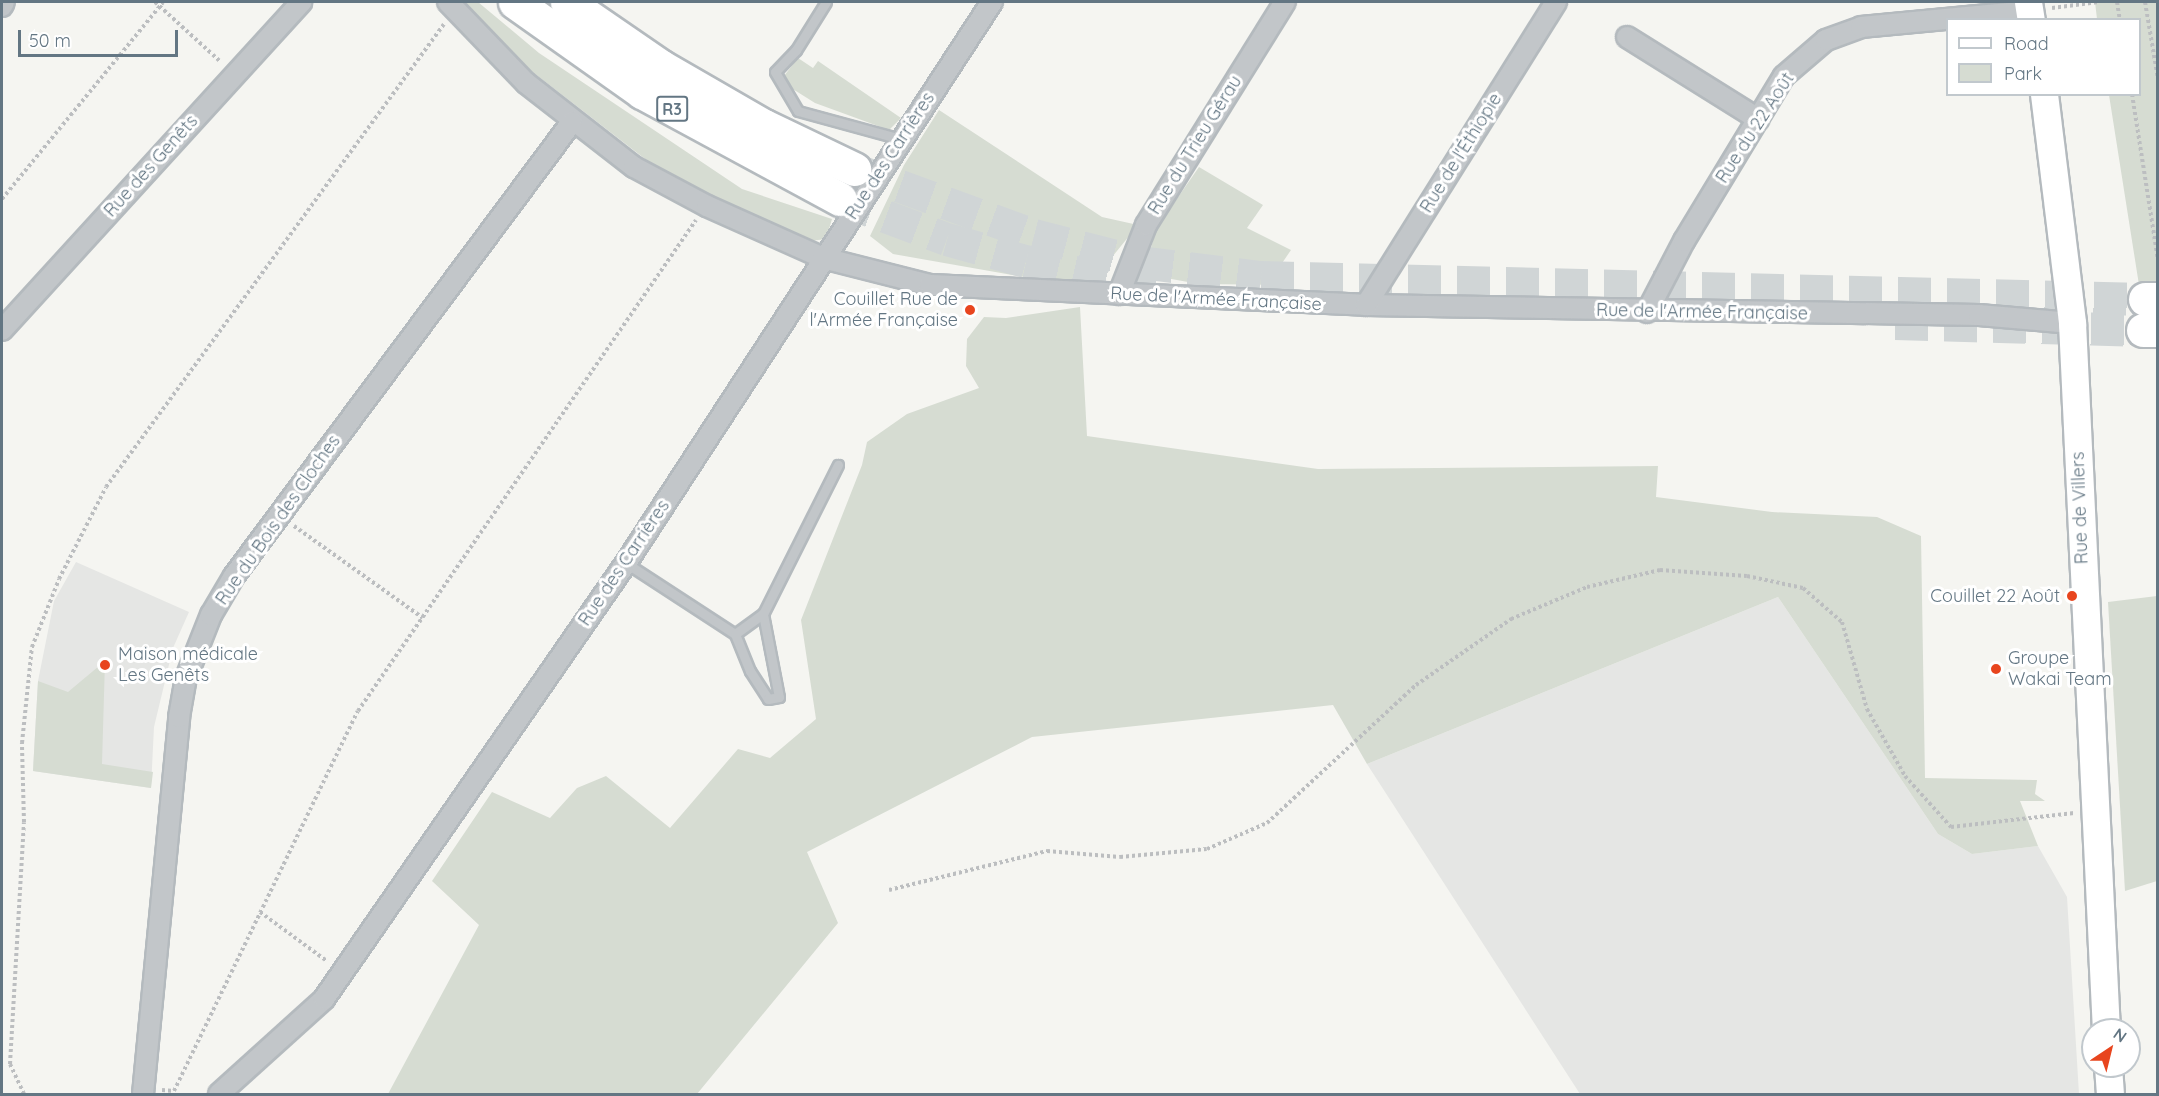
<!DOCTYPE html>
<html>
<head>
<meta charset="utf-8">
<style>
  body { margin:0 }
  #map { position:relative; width:2159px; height:1096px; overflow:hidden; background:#f5f5f1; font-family:Quicksand,sans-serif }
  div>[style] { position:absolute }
  .built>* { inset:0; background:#e5e6e4 }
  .green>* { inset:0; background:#d6dcd2 }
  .highway-tunnel>* { height:33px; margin-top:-16.5px; transform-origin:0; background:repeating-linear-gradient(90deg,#d0d5d6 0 33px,transparent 0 49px) }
  .path>* { height:4px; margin-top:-2px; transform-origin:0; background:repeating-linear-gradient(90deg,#bcbec0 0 3px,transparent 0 6px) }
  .roads { filter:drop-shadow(2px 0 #b4babe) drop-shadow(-2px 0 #b4babe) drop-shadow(0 2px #b4babe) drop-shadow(0 -2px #b4babe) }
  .lane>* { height:9px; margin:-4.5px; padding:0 4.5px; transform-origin:4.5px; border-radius:4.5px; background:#c2c6c9 }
  .street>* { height:20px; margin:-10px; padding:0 10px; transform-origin:10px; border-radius:10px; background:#c2c6c9 }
  .secondary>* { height:27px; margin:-13.5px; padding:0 13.5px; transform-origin:13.5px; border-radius:13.5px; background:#fff }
  .highway>* { height:33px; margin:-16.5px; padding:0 16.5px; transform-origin:16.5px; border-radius:16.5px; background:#fff }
  .dots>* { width:16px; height:16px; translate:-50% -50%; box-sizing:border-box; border:3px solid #fff; border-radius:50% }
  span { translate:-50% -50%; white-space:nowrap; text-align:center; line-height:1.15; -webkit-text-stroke:6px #fff; paint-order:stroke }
  .shield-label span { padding:2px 4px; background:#fff; border:2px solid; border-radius:4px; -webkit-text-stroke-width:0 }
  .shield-label { font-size:16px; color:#637683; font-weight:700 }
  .street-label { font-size:18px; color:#637683 }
  .poi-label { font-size:18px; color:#637683 }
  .right { translate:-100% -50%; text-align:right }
  .left { translate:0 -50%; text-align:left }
  .frame { position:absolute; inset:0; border:3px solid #637683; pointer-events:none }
  .legend { position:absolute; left:1946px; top:18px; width:195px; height:78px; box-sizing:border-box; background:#fff; border:2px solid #c1c8cd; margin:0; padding:8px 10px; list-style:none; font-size:18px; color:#637683 }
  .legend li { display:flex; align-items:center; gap:12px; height:30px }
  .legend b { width:30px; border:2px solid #c1c8cd }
  .north { position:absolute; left:2081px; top:1018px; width:60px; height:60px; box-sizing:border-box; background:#fff; border:2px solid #c1c8cd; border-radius:50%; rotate:35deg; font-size:16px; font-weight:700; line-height:24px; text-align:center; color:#637683 }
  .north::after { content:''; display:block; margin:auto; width:21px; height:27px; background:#e8451e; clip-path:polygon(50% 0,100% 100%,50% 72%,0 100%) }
  .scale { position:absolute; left:18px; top:30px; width:160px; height:27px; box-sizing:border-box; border:3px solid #637683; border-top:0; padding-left:8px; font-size:18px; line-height:21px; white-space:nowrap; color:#637683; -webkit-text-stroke:4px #fff; paint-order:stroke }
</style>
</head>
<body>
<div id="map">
  <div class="built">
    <div style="clip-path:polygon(76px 562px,189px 612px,173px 648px,154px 727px,151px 788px,33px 771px,38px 681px,54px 601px)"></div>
    <div style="clip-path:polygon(1778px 597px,1938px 834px,1972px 854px,2038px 846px,2067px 897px,2079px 1094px,1580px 1094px,1367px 764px)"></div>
  </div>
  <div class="green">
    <div style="clip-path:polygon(461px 2px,478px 2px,539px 53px,742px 189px,832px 219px,826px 239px,810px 241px,726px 206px,649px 162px,530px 70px)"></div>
    <div style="clip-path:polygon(2095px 2px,2157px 2px,2157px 285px,2139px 285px,2109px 95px,2140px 94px,2140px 20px,2097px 19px)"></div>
    <div style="clip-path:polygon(798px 58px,813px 68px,818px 61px,901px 118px,889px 130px,815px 103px,780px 81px)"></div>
    <div style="clip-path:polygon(939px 110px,1102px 217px,1138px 225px,1087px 288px,893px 254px,870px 236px,904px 165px)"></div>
    <div style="clip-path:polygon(1199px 167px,1263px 205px,1247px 228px,1291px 250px,1276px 272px,1293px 285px,1199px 284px,1144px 274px,1156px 229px)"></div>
    <div style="clip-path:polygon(1080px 307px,1087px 436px,1318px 469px,1658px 466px,1656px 497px,1772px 512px,1877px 517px,1921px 536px,1925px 778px,2037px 780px,2035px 794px,2045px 801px,2020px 801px,2038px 846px,1972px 854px,1938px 834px,1778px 597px,1367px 764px,1333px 705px,1032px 737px,807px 852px,838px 923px,697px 1094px,388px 1094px,479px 925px,432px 881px,492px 792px,550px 818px,577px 788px,606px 776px,670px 828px,738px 749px,770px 758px,816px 719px,801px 620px,862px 465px,867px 442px,907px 414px,979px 388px,966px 366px,967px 339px,984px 317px,1006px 318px)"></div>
    <div style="clip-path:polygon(2157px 596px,2157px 881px,2125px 891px,2108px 602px)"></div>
    <div style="clip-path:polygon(105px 661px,102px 764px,153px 772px,151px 788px,33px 771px,38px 681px,68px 692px)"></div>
  </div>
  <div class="highway-tunnel">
    <div style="left:854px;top:169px;width:192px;rotate:20.1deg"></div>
    <div style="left:1034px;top:235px;width:109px;rotate:14.3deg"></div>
    <div style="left:1140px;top:262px;width:122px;rotate:7.1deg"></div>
    <div style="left:1261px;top:277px;width:884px;rotate:1.43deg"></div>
    <div style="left:840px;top:199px;width:114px;rotate:20.5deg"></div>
    <div style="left:947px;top:239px;width:82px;rotate:15.6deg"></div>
    <div style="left:1026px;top:261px;width:134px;rotate:12.5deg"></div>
    <div style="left:1895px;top:323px;width:248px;rotate:1.6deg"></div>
  </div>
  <div class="path">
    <div style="left:155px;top:2px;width:89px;rotate:42.3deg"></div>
    <div style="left:2117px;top:2px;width:18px;rotate:81deg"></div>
    <div style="left:2145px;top:2px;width:78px;rotate:80.4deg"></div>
    <div style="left:2052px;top:8px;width:47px;rotate:-7.3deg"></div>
    <div style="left:2132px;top:94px;width:168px;rotate:81.1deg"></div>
    <div style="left:2px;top:199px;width:254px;rotate:-50.7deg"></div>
    <div style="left:294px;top:526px;width:158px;rotate:35.5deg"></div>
    <div style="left:889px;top:890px;width:163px;rotate:-13.9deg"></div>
    <div style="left:1047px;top:851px;width:73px;rotate:4.7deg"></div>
    <div style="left:1120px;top:857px;width:87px;rotate:-5.3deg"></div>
    <div style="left:1207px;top:849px;width:65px;rotate:-23.4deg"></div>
    <div style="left:1267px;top:823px;width:203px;rotate:-42.8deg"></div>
    <div style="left:1416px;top:685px;width:116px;rotate:-34.8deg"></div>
    <div style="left:1511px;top:619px;width:82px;rotate:-22.8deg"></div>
    <div style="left:1587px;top:587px;width:75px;rotate:-13.1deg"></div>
    <div style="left:1660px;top:570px;width:87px;rotate:3.9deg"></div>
    <div style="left:1747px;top:576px;width:57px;rotate:12.1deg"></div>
    <div style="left:1803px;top:588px;width:52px;rotate:41.1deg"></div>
    <div style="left:1842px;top:622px;width:91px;rotate:74deg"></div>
    <div style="left:1867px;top:709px;width:77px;rotate:60.4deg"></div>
    <div style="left:1905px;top:776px;width:69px;rotate:48deg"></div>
    <div style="left:1951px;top:827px;width:124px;rotate:-6.5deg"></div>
    <div style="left:260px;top:912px;width:83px;rotate:36.2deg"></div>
    <div style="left:162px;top:1090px;width:12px;rotate:5deg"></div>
    <div style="left:174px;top:1091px;width:422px;rotate:-64.2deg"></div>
    <div style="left:358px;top:711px;width:596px;rotate:-55.46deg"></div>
    <div style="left:24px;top:1094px;width:33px;rotate:-115deg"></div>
    <div style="left:10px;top:1064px;width:242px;rotate:-86.7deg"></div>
    <div style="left:24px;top:822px;width:79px;rotate:-91.5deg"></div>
    <div style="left:22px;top:743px;width:97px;rotate:-84.1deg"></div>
    <div style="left:32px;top:647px;width:73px;rotate:-68.3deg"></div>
    <div style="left:59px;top:579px;width:103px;rotate:-62.9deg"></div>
    <div style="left:106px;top:487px;width:573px;rotate:-53.87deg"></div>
  </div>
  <div class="roads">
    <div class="lane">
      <div style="left:826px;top:2px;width:57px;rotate:122deg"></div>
      <div style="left:796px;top:50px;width:30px;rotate:134deg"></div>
      <div style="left:775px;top:72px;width:45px;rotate:59.5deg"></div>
      <div style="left:798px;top:111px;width:107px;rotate:15.2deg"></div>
      <div style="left:626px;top:563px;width:130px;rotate:33.1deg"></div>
      <div style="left:735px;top:634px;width:34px;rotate:-36deg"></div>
      <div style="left:763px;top:614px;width:167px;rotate:-63.3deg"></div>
      <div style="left:735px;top:634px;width:40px;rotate:68deg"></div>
      <div style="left:750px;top:671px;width:33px;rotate:57deg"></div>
      <div style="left:768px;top:699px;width:11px;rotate:-10deg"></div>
      <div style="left:779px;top:697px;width:85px;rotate:-100.9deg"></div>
    </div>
    <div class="street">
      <div style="left:448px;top:2px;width:112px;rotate:46.1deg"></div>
      <div style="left:526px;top:83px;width:137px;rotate:37.9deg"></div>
      <div style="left:634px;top:167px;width:83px;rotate:28.1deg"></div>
      <div style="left:707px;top:206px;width:127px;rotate:24.1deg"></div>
      <div style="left:823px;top:258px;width:110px;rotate:14.2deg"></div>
      <div style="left:930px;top:285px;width:436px;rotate:2.6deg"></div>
      <div style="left:1366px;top:305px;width:613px;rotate:0.93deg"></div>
      <div style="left:1979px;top:315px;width:93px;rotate:4.9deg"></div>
      <div style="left:2px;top:6px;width:4px;rotate:-63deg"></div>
      <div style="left:1627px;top:37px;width:155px;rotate:32deg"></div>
      <div style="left:1119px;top:294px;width:74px;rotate:-68.6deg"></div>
      <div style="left:1146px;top:225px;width:263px;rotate:-58.1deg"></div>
      <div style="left:1366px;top:305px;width:358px;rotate:-57.9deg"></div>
      <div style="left:1647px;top:312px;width:80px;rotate:-62.5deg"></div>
      <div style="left:1684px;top:241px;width:193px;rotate:-58.8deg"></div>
      <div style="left:1784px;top:76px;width:55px;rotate:-40.6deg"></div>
      <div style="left:1826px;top:40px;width:37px;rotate:-20deg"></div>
      <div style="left:1861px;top:27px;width:170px;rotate:-5.4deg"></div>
      <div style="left:2px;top:330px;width:444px;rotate:-47.6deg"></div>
      <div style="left:143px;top:1094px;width:379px;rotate:-84.5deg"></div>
      <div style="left:179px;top:717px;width:40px;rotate:-80deg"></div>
      <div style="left:186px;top:678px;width:68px;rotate:-68.4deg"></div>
      <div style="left:211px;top:615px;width:45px;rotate:-59.5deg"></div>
      <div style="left:234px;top:576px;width:566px;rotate:-53.33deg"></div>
      <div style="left:219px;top:1094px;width:142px;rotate:-42.1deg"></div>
      <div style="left:324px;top:999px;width:530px;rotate:-55.29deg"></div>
      <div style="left:626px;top:563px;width:670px;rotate:-56.88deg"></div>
    </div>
    <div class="secondary">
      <div style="left:2028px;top:2px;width:18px;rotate:81deg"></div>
      <div style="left:2044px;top:94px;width:231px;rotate:83deg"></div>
      <div style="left:2072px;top:323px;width:708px;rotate:87.25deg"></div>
      <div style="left:2108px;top:1066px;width:28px;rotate:86deg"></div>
    </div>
    <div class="highway">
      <div style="left:515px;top:2px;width:156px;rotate:35.3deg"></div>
      <div style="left:642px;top:92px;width:225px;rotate:28.4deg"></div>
      <div style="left:567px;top:2px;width:113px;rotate:34.5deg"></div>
      <div style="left:660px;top:66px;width:120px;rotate:30deg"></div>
      <div style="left:764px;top:126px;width:100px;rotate:25.5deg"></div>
      <div style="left:2145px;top:299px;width:13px"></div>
      <div style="left:2143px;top:330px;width:15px"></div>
    </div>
  </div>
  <div class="dots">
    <div style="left:970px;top:310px;background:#e8451e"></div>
    <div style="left:2072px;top:596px;background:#e8451e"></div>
    <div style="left:105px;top:665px;background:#e8451e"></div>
    <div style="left:1996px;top:669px;background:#e8451e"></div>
  </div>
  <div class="shield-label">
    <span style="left:672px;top:109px">R3</span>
  </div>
  <div class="street-label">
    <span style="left:1755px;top:128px;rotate:-57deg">Rue du 22 Août</span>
    <span style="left:1195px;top:145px;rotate:-58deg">Rue du Trieu Gérau</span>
    <span style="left:1461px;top:153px;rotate:-58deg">Rue de l'Éthiopie</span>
    <span style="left:890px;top:156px;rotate:-57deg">Rue des Carrières</span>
    <span style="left:151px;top:166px;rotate:-48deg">Rue des Genêts</span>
    <span style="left:1216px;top:299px;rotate:3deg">Rue de l'Armée Française</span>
    <span style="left:1702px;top:312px;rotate:1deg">Rue de l'Armée Française</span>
    <span style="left:2080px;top:508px;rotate:-92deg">Rue de Villers</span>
    <span style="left:278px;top:520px;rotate:-55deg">Rue du Bois des Cloches</span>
    <span style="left:624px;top:563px;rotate:-56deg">Rue des Carrières</span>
  </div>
  <div class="poi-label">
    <span class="right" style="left:958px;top:310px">Couillet Rue de<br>l'Armée Française</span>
    <span class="right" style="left:2060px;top:596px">Couillet 22 Août</span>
    <span class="left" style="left:118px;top:665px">Maison médicale<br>Les Genêts</span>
    <span class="left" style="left:2008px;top:669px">Groupe<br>Wakai Team</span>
  </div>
  <div class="frame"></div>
  <ul class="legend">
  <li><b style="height:8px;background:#fff"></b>Road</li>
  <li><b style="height:16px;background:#d6dcd2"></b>Park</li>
  </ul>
  <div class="north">N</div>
  <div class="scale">50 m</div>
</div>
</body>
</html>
